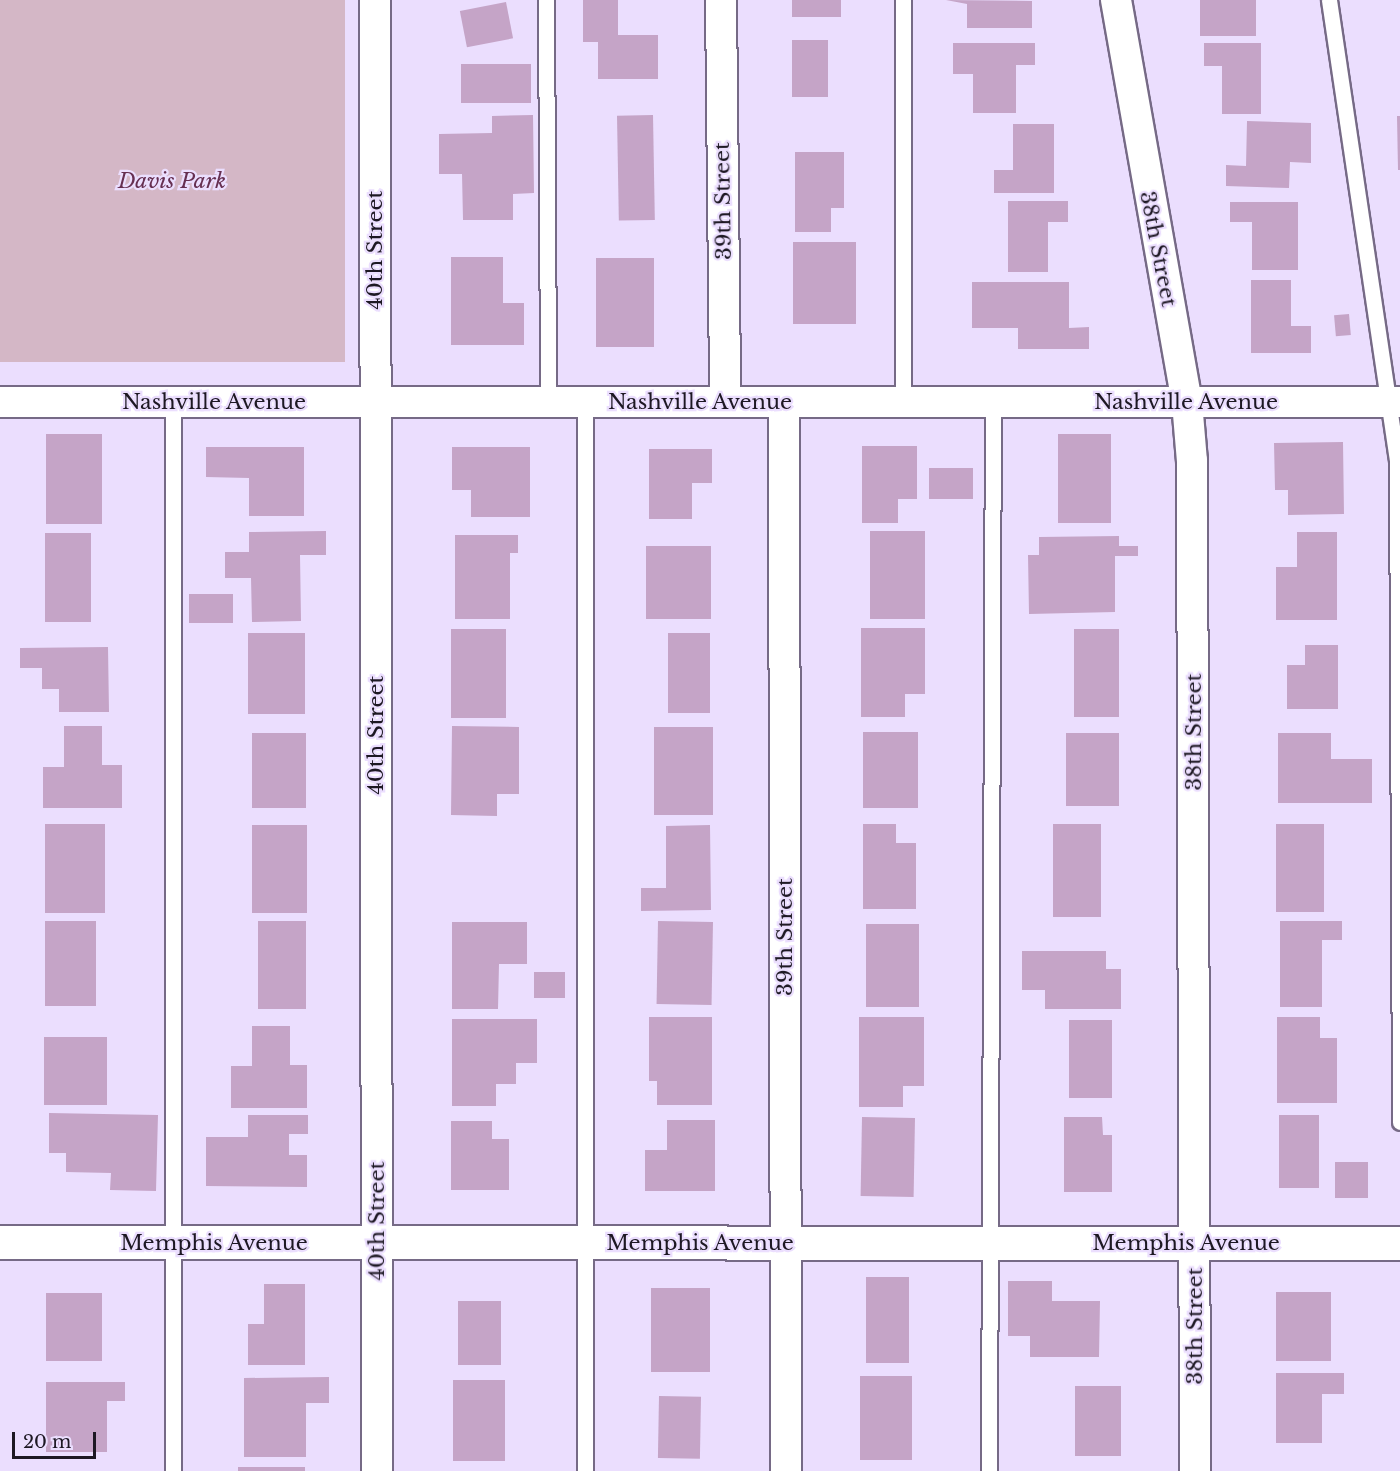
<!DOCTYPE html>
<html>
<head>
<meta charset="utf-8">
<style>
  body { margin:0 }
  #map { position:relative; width:1400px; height:1471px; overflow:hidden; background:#ebdefe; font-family:"Libre Baskerville",serif }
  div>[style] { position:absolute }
  .green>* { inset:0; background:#d4b7c6; transform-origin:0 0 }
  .building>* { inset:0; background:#c5a4c7; transform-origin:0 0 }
  .roads { filter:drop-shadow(2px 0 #766a86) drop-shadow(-2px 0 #766a86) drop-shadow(0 2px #766a86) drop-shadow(0 -2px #766a86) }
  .service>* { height:15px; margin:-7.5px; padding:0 7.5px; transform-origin:7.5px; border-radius:7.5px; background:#fff }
  .minor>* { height:30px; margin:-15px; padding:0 15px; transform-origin:15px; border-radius:15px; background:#fff }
  .tertiary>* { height:33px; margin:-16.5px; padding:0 16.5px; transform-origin:16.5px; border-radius:16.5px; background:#fff }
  span { translate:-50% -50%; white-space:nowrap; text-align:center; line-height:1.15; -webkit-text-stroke:4.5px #ebdefe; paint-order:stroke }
  .park-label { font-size:21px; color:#662f51; font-style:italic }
  .street-label { font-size:21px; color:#1d1823 }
  .scale { position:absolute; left:12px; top:1432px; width:84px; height:27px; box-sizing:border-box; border:3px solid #1d1823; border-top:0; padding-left:8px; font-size:18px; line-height:21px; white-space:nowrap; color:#1d1823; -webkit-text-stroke:4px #ebdefe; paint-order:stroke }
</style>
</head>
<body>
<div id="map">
  <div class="green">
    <div style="left:0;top:0;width:345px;height:362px"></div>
  </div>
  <div class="building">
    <div style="clip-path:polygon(583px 0,618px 0,618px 35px,658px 35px,658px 79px,598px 79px,598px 42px,583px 42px)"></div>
    <div style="left:792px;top:0;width:49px;height:17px"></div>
    <div style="clip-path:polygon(946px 0,1032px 1px,1032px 28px,967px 28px,967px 4px)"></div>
    <div style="left:1200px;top:0;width:56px;height:36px"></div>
    <div style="left:506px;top:2px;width:37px;height:47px;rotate:79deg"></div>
    <div style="left:792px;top:40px;width:36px;height:57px"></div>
    <div style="clip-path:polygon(953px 43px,1035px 43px,1035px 65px,1016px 65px,1016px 113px,973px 113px,973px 74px,953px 74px)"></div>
    <div style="clip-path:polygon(1204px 43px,1261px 43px,1261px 114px,1222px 114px,1222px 66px,1204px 66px)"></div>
    <div style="left:461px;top:64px;width:70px;height:39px"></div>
    <div style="clip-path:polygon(533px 115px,534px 193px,513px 194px,513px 220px,463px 220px,462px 174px,439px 174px,439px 134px,492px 133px,492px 116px)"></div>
    <div style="left:653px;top:115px;width:105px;height:36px;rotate:89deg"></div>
    <div style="clip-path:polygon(1397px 116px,1400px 116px,1400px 170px,1398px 170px)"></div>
    <div style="clip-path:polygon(1247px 121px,1311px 123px,1311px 163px,1290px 162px,1289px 188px,1226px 186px,1226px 165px,1246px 166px)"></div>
    <div style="clip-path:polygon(1013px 124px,1054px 124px,1054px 193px,994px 193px,994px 170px,1013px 170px)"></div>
    <div style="clip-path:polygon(795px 152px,844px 152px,844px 208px,831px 208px,831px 232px,795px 232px)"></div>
    <div style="clip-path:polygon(1008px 201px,1068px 201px,1068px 222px,1048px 222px,1048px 272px,1008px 272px)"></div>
    <div style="clip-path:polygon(1230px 202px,1298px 202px,1298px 270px,1252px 270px,1252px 222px,1230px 222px)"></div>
    <div style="left:793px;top:242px;width:63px;height:82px"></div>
    <div style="clip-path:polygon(451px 257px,503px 257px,503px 303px,524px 303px,524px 345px,451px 345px)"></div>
    <div style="left:596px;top:258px;width:58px;height:89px"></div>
    <div style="clip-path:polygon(1251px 280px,1291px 280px,1291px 326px,1311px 326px,1311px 353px,1251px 353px)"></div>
    <div style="clip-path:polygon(972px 282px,1069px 282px,1069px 328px,1089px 327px,1089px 349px,1018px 349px,1018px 328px,972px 328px)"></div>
    <div style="left:1349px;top:314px;width:21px;height:15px;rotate:85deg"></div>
    <div style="left:46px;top:434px;width:56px;height:90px"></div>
    <div style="left:1058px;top:434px;width:53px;height:89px"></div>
    <div style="clip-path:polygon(1343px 442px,1344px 514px,1288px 515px,1288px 490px,1275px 490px,1274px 443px)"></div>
    <div style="clip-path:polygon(862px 446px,917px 446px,917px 499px,898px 499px,898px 523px,862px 523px)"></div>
    <div style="clip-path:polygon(206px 447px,304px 447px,304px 516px,249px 516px,249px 478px,206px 477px)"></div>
    <div style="clip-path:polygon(452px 447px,530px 447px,530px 517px,471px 517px,471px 490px,452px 490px)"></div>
    <div style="clip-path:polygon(649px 449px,712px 449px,712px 483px,692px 483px,692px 519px,649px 519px)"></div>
    <div style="left:929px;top:468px;width:44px;height:31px"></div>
    <div style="clip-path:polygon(326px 531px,326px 555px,300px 555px,301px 621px,252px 622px,251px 578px,225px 578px,225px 552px,249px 552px,249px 532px)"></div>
    <div style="left:870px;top:531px;width:55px;height:88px"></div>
    <div style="clip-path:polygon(1297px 532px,1337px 532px,1337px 620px,1276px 620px,1276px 567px,1297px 567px)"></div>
    <div style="left:45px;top:533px;width:46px;height:89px"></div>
    <div style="clip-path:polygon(455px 535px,518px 535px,518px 553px,510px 553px,510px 619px,455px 619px)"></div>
    <div style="clip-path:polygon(1119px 536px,1119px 546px,1138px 546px,1138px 556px,1115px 556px,1115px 612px,1029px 614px,1028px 555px,1039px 555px,1039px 537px)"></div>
    <div style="left:646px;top:546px;width:65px;height:73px"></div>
    <div style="left:189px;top:594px;width:44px;height:29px"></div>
    <div style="clip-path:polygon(861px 628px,925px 628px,925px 694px,905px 694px,905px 717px,861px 717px)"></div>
    <div style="left:451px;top:629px;width:55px;height:89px"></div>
    <div style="left:1074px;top:629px;width:45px;height:88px"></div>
    <div style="left:248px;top:633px;width:57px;height:81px"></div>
    <div style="left:668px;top:633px;width:42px;height:80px"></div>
    <div style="clip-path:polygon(1305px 645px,1338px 645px,1338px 709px,1287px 709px,1287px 665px,1305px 665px)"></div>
    <div style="clip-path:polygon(108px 647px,109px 712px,59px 712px,59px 689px,42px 689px,42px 668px,20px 668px,20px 648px)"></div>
    <div style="clip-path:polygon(64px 726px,102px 726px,102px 765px,122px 765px,122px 808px,43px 808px,43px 767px,64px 767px)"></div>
    <div style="clip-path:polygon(452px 726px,519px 727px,519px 794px,497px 794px,497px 816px,451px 815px)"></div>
    <div style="left:654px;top:727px;width:59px;height:88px"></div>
    <div style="left:863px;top:732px;width:55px;height:76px"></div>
    <div style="left:252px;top:733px;width:54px;height:75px"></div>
    <div style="left:1066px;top:733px;width:53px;height:73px"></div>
    <div style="clip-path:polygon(1278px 733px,1331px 733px,1331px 759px,1372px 759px,1372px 803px,1278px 803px)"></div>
    <div style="left:45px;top:824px;width:60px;height:89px"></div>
    <div style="clip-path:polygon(863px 824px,896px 824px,896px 843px,916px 843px,916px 909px,863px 909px)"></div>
    <div style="left:1053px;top:824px;width:48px;height:93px"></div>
    <div style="left:1276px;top:824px;width:48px;height:88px"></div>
    <div style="left:252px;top:825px;width:55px;height:88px"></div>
    <div style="clip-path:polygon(710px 825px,711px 910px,641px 911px,641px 888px,666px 888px,666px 826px)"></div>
    <div style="left:45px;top:921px;width:51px;height:85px"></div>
    <div style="left:258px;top:921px;width:48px;height:88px"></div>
    <div style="left:658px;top:921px;width:55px;height:83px;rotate:1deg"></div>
    <div style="clip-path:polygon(1280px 921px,1342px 921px,1342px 940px,1322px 940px,1322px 1007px,1280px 1007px)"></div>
    <div style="clip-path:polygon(452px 922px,527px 922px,527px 964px,499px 964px,498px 1009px,452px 1009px)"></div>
    <div style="left:866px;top:924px;width:53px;height:83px"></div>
    <div style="clip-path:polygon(1022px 951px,1106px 951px,1106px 969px,1121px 969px,1121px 1009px,1045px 1009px,1045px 990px,1022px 990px)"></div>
    <div style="left:534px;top:972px;width:31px;height:26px"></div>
    <div style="clip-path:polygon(649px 1017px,712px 1017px,712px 1105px,657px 1105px,657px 1081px,649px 1081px)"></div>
    <div style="clip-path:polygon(859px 1017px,924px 1017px,924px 1086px,903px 1086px,903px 1107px,859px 1107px)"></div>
    <div style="clip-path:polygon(1277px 1017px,1320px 1017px,1320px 1038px,1337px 1038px,1337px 1103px,1277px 1103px)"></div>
    <div style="clip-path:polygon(452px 1019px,537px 1019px,537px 1063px,516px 1063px,516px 1084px,496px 1084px,496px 1106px,452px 1106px)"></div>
    <div style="left:1069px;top:1020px;width:43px;height:78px"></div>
    <div style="clip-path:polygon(252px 1026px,290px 1026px,290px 1065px,307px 1065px,307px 1108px,231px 1108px,231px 1066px,252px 1066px)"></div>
    <div style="left:44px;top:1037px;width:63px;height:68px"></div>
    <div style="clip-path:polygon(49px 1113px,158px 1115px,156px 1191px,110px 1190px,111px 1173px,66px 1172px,66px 1153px,49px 1153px)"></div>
    <div style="clip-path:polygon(248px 1115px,308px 1115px,308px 1134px,289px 1134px,289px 1155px,307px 1155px,307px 1187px,206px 1186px,206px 1137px,248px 1137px)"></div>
    <div style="left:1279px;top:1115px;width:40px;height:73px"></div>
    <div style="left:862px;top:1117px;width:53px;height:79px;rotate:1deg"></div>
    <div style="clip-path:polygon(1064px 1117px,1102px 1117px,1103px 1135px,1112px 1135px,1112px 1192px,1064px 1192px)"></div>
    <div style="clip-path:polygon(667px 1120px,715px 1120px,715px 1191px,645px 1191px,645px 1150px,667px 1150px)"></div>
    <div style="clip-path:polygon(451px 1121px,492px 1121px,492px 1139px,509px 1139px,509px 1190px,451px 1190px)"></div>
    <div style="left:1335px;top:1162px;width:33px;height:36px"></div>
    <div style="left:866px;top:1277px;width:43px;height:86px"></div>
    <div style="clip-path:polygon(1008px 1281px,1052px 1281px,1052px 1301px,1100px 1301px,1099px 1357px,1030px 1357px,1030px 1336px,1008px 1336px)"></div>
    <div style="clip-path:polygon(264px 1284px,305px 1284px,305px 1365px,248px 1365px,248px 1324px,264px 1324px)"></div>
    <div style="left:651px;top:1288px;width:59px;height:84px"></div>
    <div style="left:1276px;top:1292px;width:55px;height:69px"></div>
    <div style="left:102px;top:1293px;width:68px;height:56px;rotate:90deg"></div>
    <div style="left:458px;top:1301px;width:43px;height:64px"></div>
    <div style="clip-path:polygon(1276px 1373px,1344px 1373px,1344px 1394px,1322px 1394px,1322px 1443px,1276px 1443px)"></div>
    <div style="left:860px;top:1376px;width:52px;height:84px"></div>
    <div style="clip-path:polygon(329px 1377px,329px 1403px,306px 1403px,306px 1457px,244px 1457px,244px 1378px)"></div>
    <div style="left:453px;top:1380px;width:52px;height:81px"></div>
    <div style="clip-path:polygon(46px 1382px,125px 1382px,125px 1401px,107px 1401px,107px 1452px,46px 1452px)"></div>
    <div style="left:1075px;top:1386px;width:46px;height:70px"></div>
    <div style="left:659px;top:1396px;width:42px;height:62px;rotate:1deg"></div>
    <div style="left:238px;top:1467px;width:67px;height:4px"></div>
  </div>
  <div class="roads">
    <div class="service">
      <div style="left:546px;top:0;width:402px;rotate:89.7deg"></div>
      <div style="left:903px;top:0;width:402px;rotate:90deg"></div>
      <div style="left:1329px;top:0;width:464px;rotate:81.6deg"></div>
      <div style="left:1397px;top:459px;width:663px;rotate:89.74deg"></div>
      <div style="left:585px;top:402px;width:1069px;rotate:90deg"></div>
      <div style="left:173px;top:1471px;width:1069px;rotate:-90deg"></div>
      <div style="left:989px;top:1471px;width:1069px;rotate:-89.79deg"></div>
    </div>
    <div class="minor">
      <div style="left:375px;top:0;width:1471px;rotate:89.92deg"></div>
      <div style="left:721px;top:0;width:402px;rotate:89.4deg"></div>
      <div style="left:1116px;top:0;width:408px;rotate:80deg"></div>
      <div style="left:1187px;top:402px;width:59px;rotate:85.2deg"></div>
      <div style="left:1192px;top:461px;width:1010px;rotate:89.83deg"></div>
      <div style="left:0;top:402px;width:1400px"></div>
      <div style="left:784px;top:402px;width:1069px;rotate:89.89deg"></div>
    </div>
    <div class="tertiary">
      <div style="left:0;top:1242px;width:1400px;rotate:0.04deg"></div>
    </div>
  </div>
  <div class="park-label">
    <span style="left:172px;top:181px">Davis Park</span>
  </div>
  <div class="street-label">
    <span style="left:723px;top:201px;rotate:-91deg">39th Street</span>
    <span style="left:1158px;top:249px;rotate:79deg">38th Street</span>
    <span style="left:375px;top:250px;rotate:-90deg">40th Street</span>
    <span style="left:214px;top:402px">Nashville Avenue</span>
    <span style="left:700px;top:402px">Nashville Avenue</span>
    <span style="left:1186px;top:402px">Nashville Avenue</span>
    <span style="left:1194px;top:732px;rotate:-90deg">38th Street</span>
    <span style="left:376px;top:735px;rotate:-90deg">40th Street</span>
    <span style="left:785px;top:937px;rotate:-90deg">39th Street</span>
    <span style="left:377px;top:1221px;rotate:-90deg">40th Street</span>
    <span style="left:214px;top:1243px">Memphis Avenue</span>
    <span style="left:700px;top:1243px">Memphis Avenue</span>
    <span style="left:1186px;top:1243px">Memphis Avenue</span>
    <span style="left:1195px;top:1326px;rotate:-90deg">38th Street</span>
  </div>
  <div class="scale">20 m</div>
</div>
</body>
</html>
